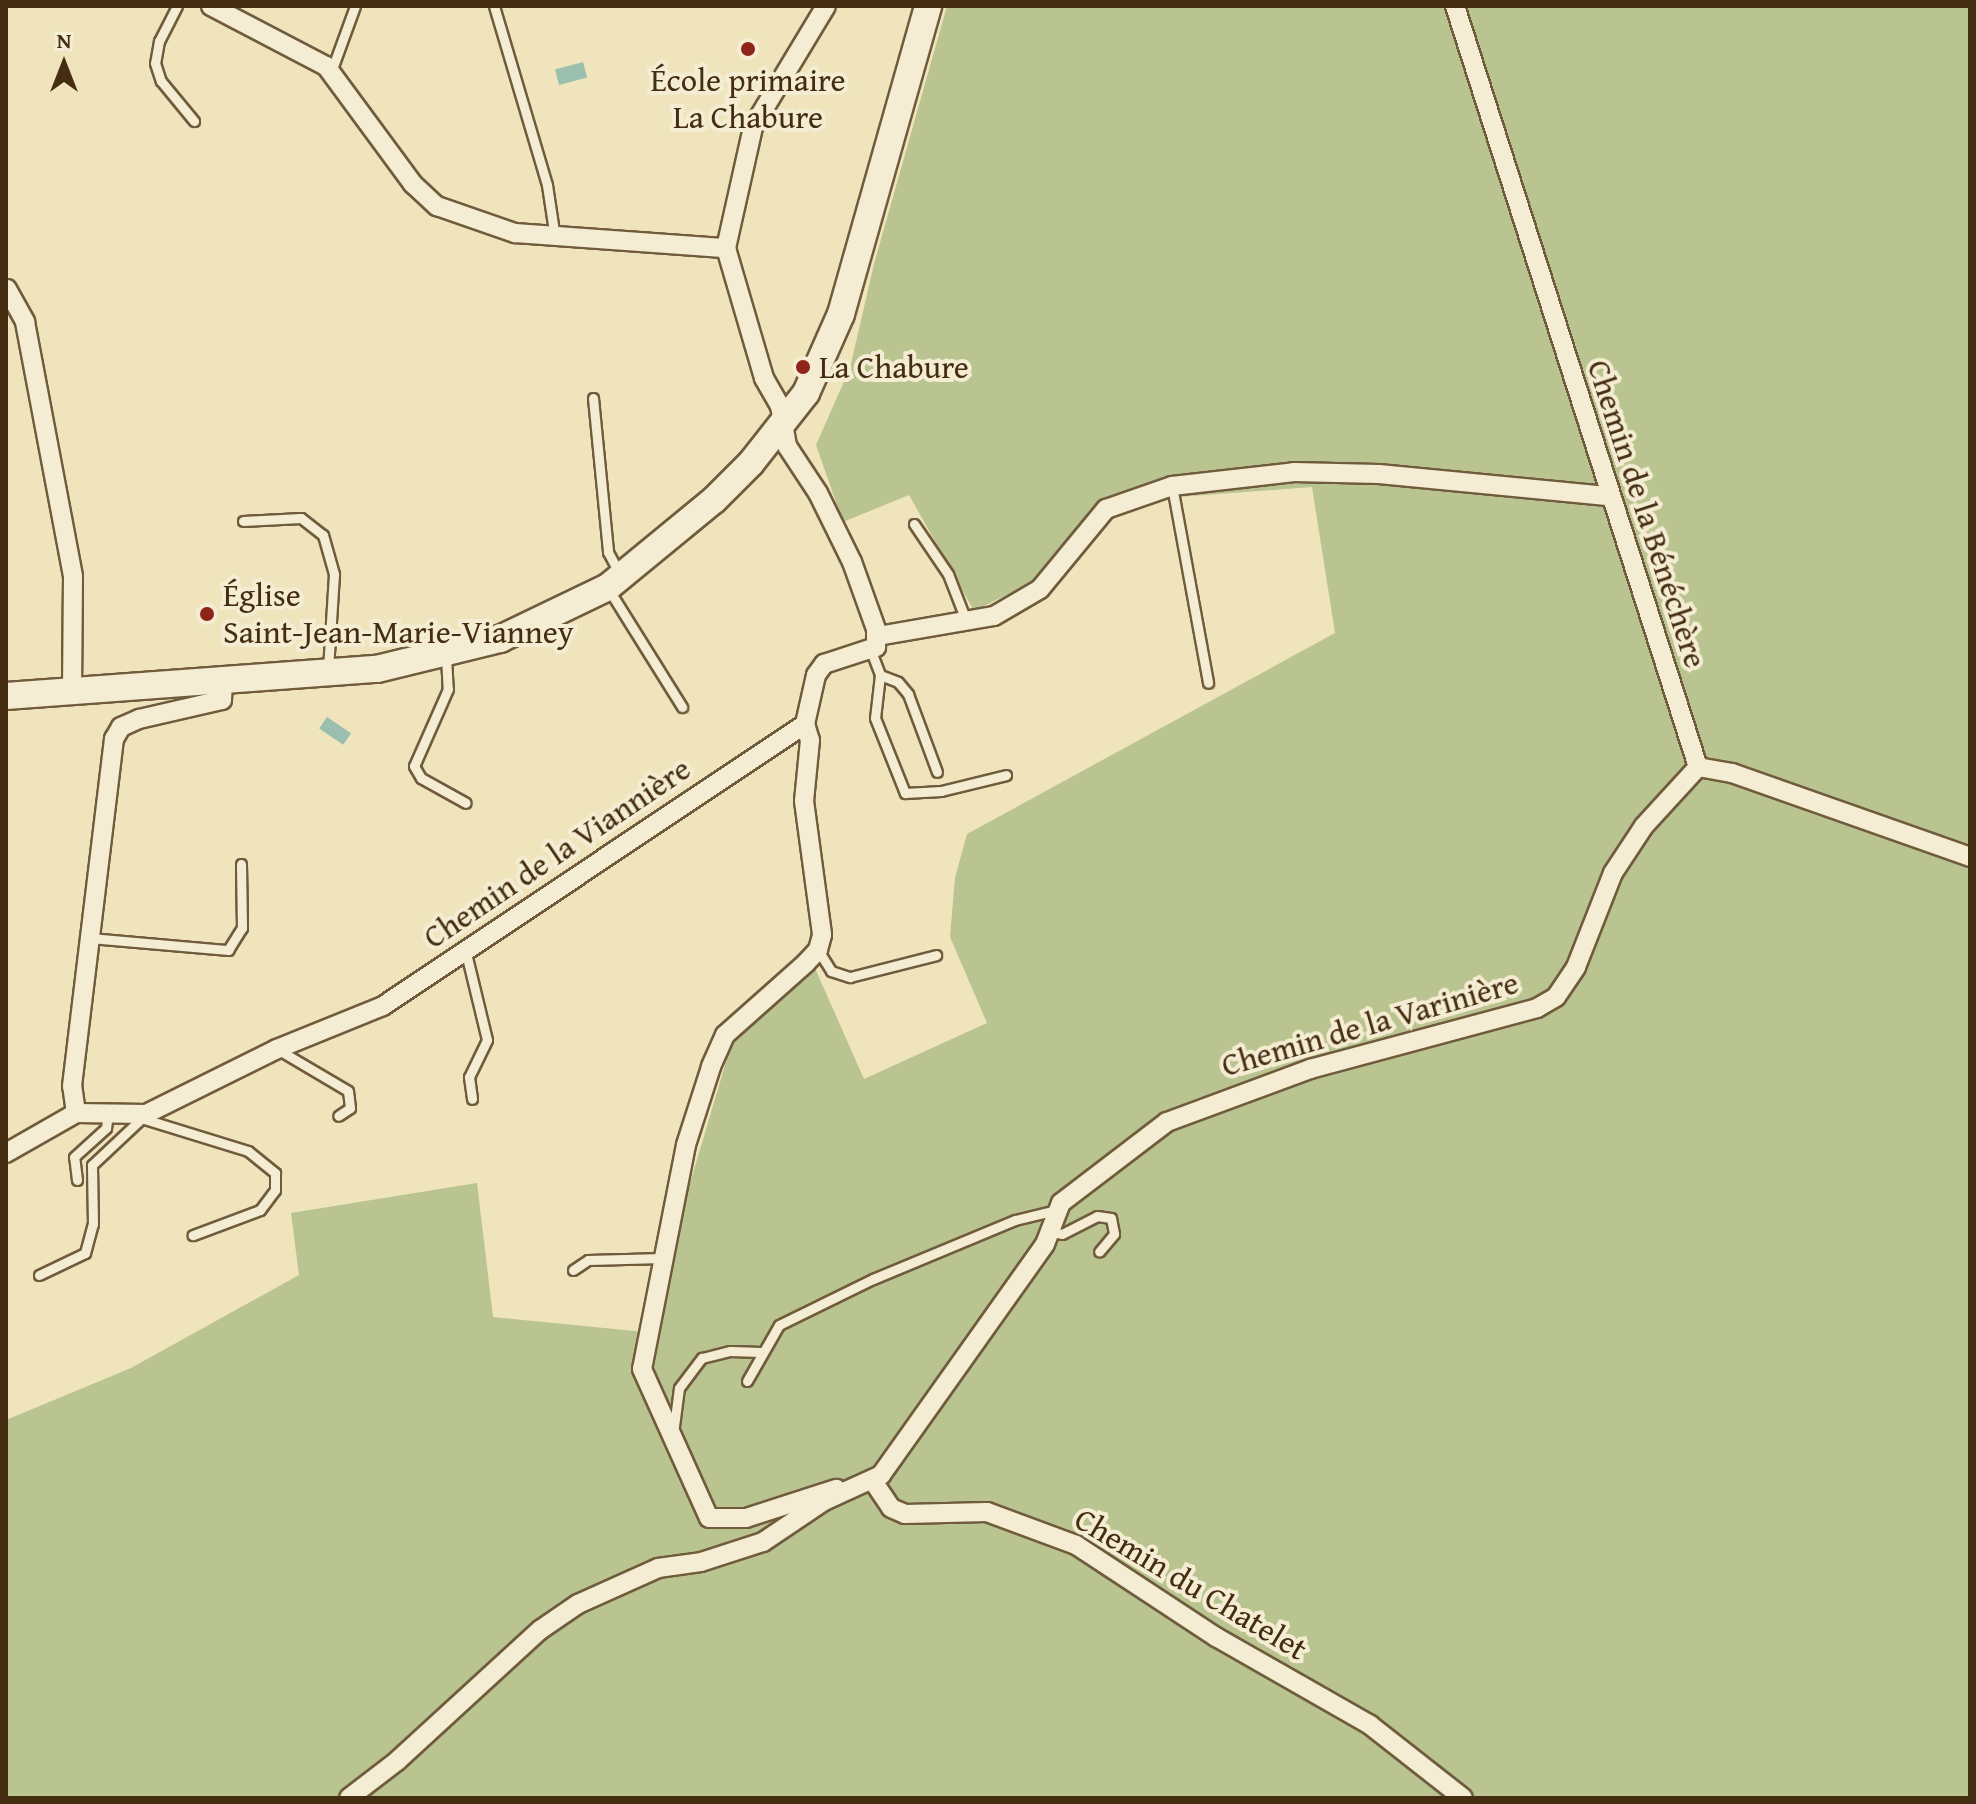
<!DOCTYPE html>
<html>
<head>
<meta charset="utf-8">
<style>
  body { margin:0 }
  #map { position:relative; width:1976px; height:1804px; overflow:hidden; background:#efe4bb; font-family:"Gentium Book Plus",serif }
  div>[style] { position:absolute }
  .green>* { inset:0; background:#b9c490 }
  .water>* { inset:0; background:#9abfaf; transform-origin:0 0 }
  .roads { filter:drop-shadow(2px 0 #705b3c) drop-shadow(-2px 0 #705b3c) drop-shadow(0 2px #705b3c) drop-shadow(0 -2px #705b3c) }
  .service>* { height:9px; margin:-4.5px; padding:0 4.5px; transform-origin:4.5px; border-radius:4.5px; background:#f5edd3 }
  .minor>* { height:18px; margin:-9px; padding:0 9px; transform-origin:9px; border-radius:9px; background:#f5edd3 }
  .secondary>* { height:26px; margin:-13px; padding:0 13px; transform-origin:13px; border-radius:13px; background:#f5edd3 }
  .dots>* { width:22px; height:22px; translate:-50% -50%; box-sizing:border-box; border:4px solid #f5edd3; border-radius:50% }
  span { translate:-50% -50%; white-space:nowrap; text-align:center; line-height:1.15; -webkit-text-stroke:8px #f5edd3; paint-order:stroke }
  .poi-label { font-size:32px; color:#452d11 }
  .left { translate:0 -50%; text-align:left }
  .street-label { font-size:32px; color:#452d11 }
  .frame { position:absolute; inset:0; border:8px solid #452d11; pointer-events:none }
  .north { position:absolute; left:24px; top:24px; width:80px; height:80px; -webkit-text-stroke:6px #f5edd3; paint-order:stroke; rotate:0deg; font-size:22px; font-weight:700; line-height:32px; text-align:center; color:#452d11 }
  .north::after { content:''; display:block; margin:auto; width:28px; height:36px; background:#452d11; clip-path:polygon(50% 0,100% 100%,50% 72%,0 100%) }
</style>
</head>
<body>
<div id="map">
  <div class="green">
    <div style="clip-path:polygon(947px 6px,1970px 6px,1970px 1798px,6px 1798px,6px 1420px,131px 1368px,299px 1275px,291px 1213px,477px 1183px,493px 1317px,655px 1333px,674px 1237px,734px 1035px,814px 966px,864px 1079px,987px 1023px,950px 937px,955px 878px,967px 834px,1335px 633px,1312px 487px,1152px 499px,1099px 526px,1034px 581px,974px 611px,909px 495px,843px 522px,816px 445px,850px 368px,874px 264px)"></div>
  </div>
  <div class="water">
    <div style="left:583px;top:62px;width:16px;height:29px;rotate:75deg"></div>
    <div style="left:327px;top:717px;width:29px;height:14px;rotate:34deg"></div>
  </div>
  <div class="roads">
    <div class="service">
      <div style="left:177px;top:6px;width:39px;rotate:117deg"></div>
      <div style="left:159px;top:41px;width:22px;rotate:100deg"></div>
      <div style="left:155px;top:63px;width:19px;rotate:72deg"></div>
      <div style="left:161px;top:81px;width:52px;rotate:50.5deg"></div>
      <div style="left:494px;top:6px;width:187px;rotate:73.5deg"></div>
      <div style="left:547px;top:185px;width:54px;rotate:81.4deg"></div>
      <div style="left:331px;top:72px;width:70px;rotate:-70deg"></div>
      <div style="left:593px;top:398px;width:155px;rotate:84.4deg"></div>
      <div style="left:608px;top:552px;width:24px;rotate:62deg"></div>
      <div style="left:1172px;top:486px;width:200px;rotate:79.6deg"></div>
      <div style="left:243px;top:521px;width:58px;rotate:-3deg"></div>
      <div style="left:301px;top:518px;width:28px;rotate:38deg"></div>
      <div style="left:323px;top:535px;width:41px;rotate:74.2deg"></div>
      <div style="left:334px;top:574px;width:95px;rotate:93.6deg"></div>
      <div style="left:914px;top:524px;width:60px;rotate:55.8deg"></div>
      <div style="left:948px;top:574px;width:53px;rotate:68.8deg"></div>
      <div style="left:609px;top:590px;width:138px;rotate:58deg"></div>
      <div style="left:871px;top:651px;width:26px;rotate:69deg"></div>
      <div style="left:880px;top:675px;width:43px;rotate:96.6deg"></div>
      <div style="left:875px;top:718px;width:81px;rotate:68.2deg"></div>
      <div style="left:905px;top:793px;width:36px;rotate:-3deg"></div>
      <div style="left:941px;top:791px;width:67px;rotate:-13.8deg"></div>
      <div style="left:446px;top:656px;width:33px;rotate:87deg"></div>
      <div style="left:448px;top:689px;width:84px;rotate:113.8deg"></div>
      <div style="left:414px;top:766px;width:14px;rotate:60deg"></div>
      <div style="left:421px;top:778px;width:51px;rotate:29.1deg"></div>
      <div style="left:880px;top:675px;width:19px;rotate:21deg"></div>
      <div style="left:898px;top:682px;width:16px;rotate:50deg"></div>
      <div style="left:908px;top:694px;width:83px;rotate:69.6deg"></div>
      <div style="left:90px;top:938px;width:139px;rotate:5deg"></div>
      <div style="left:228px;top:950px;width:26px;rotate:-58deg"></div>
      <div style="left:242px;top:928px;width:64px;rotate:-90.9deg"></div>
      <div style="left:818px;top:950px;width:25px;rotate:58deg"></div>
      <div style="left:831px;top:971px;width:20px;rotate:18deg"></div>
      <div style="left:850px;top:977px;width:89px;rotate:-14.3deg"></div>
      <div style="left:466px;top:953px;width:89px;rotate:76.4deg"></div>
      <div style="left:487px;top:1040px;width:41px;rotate:115.9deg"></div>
      <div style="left:469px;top:1077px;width:22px;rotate:82deg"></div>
      <div style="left:277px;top:1049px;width:82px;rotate:30.6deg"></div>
      <div style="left:348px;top:1091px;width:17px;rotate:83deg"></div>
      <div style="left:350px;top:1108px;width:14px;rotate:146deg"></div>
      <div style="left:141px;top:1118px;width:112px;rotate:17.1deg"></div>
      <div style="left:248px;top:1151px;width:35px;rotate:39deg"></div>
      <div style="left:275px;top:1173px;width:17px;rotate:90deg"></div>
      <div style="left:275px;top:1190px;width:25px;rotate:127deg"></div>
      <div style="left:260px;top:1210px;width:72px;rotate:159.5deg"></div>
      <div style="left:77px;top:1180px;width:23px;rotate:-97deg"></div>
      <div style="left:74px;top:1157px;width:43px;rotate:-42.2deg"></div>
      <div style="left:106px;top:1128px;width:15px;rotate:-82deg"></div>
      <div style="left:1051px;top:1232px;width:11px;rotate:10deg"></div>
      <div style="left:1062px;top:1234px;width:39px;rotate:-27deg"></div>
      <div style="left:1097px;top:1216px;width:14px;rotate:8deg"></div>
      <div style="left:1111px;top:1218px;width:16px;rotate:79deg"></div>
      <div style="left:1114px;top:1234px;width:23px;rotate:130deg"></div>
      <div style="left:573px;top:1270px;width:18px;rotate:-34deg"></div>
      <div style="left:588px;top:1260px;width:75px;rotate:-1.5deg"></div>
      <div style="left:39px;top:1275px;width:51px;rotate:-25.6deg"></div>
      <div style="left:85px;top:1253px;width:30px;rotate:-75deg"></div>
      <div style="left:93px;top:1224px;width:59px;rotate:-91deg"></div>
      <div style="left:92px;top:1165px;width:69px;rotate:-43.2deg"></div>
      <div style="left:747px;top:1381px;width:64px;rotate:-60.3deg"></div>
      <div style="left:779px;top:1325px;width:105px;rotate:-26.1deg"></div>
      <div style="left:873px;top:1279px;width:154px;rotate:-22.6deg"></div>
      <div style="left:1015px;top:1220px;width:42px;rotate:-13.7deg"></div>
      <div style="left:673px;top:1434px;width:46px;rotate:-82.6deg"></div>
      <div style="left:679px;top:1388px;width:38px;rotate:-53deg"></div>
      <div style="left:702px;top:1358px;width:29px;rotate:-14deg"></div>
      <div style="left:730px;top:1351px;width:31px;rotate:2deg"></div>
    </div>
    <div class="minor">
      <div style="left:211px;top:6px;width:130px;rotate:27.6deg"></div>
      <div style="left:326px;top:66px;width:147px;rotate:53.6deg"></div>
      <div style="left:413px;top:184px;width:33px;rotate:43deg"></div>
      <div style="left:437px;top:206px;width:83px;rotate:19.1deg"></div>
      <div style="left:515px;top:233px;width:212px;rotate:4.1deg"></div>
      <div style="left:1455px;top:6px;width:799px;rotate:72.29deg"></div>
      <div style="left:7px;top:289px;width:38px;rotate:61deg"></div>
      <div style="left:25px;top:322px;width:259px;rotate:79.3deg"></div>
      <div style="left:73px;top:577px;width:115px;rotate:90.5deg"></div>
      <div style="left:878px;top:636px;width:118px;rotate:-9.8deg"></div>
      <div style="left:994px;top:616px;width:53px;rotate:-30.4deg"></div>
      <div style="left:1040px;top:589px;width:104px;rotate:-50.5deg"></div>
      <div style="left:1106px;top:509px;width:70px;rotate:-19.2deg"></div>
      <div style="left:1172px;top:486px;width:123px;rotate:-6.5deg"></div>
      <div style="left:1294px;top:472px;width:85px;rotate:1.3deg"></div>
      <div style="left:1379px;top:474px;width:229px;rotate:5.5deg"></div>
      <div style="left:805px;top:724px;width:17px;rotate:73deg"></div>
      <div style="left:810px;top:740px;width:61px;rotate:95.6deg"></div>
      <div style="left:804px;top:801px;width:135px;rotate:82.3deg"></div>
      <div style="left:822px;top:935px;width:16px;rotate:105deg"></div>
      <div style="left:818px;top:950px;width:18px;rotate:133deg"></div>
      <div style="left:806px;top:963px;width:108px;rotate:138.4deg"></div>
      <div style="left:725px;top:1035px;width:35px;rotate:114deg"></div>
      <div style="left:711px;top:1067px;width:82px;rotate:107.8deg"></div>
      <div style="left:686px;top:1145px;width:228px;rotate:101.1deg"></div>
      <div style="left:642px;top:1369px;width:163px;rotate:65.8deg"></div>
      <div style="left:709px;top:1518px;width:37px"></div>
      <div style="left:746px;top:1518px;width:95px;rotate:-17.9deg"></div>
      <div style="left:1698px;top:767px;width:35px;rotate:10deg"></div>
      <div style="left:1732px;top:773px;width:252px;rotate:19.4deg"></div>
      <div style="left:76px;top:1113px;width:27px;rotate:-98deg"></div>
      <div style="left:72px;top:1086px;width:350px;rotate:-83.1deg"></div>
      <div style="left:114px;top:739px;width:14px;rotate:-60deg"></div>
      <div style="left:121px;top:727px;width:20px;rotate:-24deg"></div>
      <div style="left:139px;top:719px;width:85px;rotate:-12.9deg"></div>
      <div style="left:222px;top:700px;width:18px;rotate:-87deg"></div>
      <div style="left:6px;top:1153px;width:81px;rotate:-29.7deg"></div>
      <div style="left:76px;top:1113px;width:70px;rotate:0.8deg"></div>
      <div style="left:146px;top:1114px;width:146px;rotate:-26.4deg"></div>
      <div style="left:277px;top:1049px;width:114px;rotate:-22.1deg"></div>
      <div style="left:383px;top:1006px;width:508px;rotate:-33.75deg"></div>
      <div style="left:805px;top:724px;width:50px;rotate:-77.3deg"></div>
      <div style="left:816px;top:675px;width:14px;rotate:-54deg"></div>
      <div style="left:824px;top:664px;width:55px;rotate:-18.1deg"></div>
      <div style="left:876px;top:647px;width:18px;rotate:-90deg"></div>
      <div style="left:876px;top:629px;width:71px;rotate:-109.7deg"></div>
      <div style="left:852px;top:562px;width:77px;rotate:-116.2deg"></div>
      <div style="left:818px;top:493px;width:56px;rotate:-123.4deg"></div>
      <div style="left:787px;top:446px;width:41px;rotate:-99.9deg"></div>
      <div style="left:780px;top:406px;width:32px;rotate:-120deg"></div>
      <div style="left:764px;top:378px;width:135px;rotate:-106.3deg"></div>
      <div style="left:726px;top:248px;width:124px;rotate:-77.4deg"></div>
      <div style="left:753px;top:127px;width:141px;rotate:-58.9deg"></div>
      <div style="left:873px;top:1481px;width:32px;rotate:56deg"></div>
      <div style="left:891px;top:1508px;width:15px;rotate:23deg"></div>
      <div style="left:905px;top:1514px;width:82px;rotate:-1.4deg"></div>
      <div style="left:987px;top:1512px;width:95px;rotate:20.3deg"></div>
      <div style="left:1076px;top:1545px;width:168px;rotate:33.3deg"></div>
      <div style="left:1216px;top:1637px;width:177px;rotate:29.7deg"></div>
      <div style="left:1370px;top:1725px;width:118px;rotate:38.1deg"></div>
      <div style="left:349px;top:1798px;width:61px;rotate:-37.6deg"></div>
      <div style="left:397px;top:1761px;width:194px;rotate:-42.5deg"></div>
      <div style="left:540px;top:1630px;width:46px;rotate:-34.4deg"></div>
      <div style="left:578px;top:1604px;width:88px;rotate:-24.2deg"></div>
      <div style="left:658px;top:1568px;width:43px;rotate:-7.9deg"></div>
      <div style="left:701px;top:1562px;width:65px;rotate:-17.9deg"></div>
      <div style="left:763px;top:1542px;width:73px;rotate:-33.9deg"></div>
      <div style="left:824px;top:1501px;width:63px;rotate:-24.5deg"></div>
      <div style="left:881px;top:1475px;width:283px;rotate:-54.6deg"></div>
      <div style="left:1045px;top:1244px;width:44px;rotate:-68.7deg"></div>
      <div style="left:1061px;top:1203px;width:133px;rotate:-37.4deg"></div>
      <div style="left:1167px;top:1122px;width:153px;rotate:-20.3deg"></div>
      <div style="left:1310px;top:1069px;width:235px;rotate:-15deg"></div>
      <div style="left:1537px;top:1008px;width:22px;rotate:-30deg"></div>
      <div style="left:1556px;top:997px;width:36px;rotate:-56deg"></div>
      <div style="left:1576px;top:967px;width:101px;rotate:-68.5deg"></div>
      <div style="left:1613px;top:873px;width:56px;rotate:-56.6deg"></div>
      <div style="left:1644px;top:826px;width:80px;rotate:-47.5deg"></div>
    </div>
    <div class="secondary">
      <div style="left:6px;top:696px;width:372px;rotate:-4.2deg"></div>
      <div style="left:377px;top:669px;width:127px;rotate:-13.7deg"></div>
      <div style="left:500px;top:639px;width:120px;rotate:-25.7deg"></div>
      <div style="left:608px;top:587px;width:137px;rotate:-39.4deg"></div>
      <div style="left:714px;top:500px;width:52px;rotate:-45deg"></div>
      <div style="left:751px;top:463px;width:89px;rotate:-51.8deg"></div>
      <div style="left:806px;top:393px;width:86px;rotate:-66.1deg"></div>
      <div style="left:841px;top:314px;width:320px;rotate:-74.2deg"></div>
    </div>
  </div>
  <div class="dots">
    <div style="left:748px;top:49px;background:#8f2418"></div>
    <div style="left:803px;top:367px;background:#8f2418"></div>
    <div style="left:207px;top:614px;background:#8f2418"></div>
  </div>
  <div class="poi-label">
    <span style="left:748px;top:99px">École primaire<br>La Chabure</span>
    <span class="left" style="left:819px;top:367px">La Chabure</span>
    <span class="left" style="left:223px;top:614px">Église<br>Saint-Jean-Marie-Vianney</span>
  </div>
  <div class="street-label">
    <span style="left:1647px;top:514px;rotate:72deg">Chemin de la Bénéchère</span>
    <span style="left:557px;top:853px;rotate:-34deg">Chemin de la Viannière</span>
    <span style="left:1370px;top:1024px;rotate:-16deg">Chemin de la Varinière</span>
    <span style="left:1191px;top:1584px;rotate:31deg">Chemin du Chatelet</span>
  </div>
  <div class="frame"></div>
  <div class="north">N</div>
</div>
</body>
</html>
